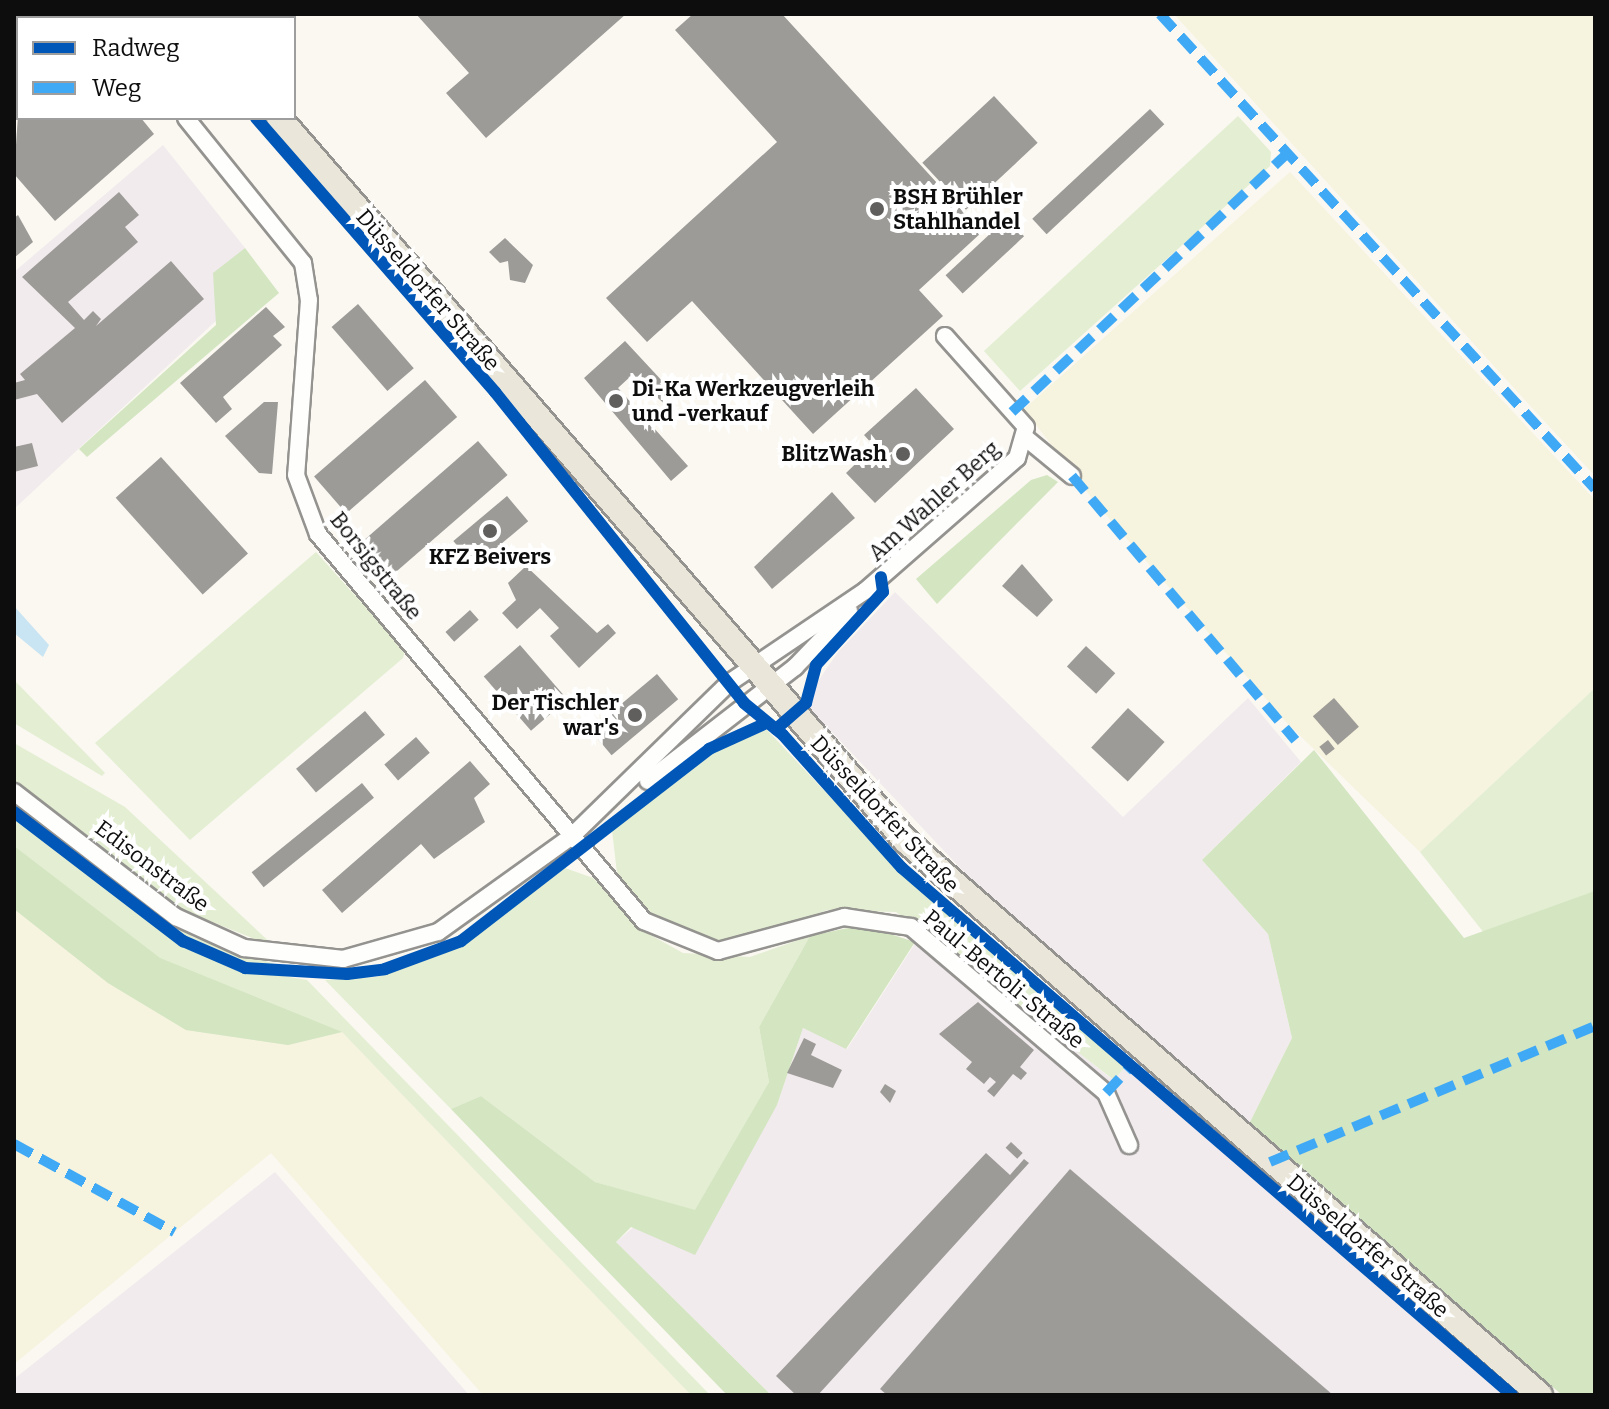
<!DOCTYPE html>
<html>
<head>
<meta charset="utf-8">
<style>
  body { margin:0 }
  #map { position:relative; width:1609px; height:1409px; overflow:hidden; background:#faf8f1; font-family:Bitter,serif }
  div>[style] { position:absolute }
  .industrial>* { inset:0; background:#f1ebee }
  .farmland>* { inset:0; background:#f6f3de }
  .green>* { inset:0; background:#e3eed2 }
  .forest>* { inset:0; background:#d4e5c1 }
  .water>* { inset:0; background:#c9e4f2 }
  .building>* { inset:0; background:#9d9b97; transform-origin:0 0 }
  .roads { filter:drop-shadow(2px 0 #949390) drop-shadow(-2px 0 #949390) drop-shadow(0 2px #949390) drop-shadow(0 -2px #949390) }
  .minor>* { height:16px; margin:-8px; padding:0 8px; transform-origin:8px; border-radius:8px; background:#fefefd }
  .primary>* { height:24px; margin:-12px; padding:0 12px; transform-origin:12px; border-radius:12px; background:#eae6d9 }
  .quiet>* { height:10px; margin-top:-5px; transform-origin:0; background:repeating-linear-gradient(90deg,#3fa9f5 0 20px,transparent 0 30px) }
  .cycleway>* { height:12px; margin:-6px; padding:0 6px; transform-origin:6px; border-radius:6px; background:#0057b8 }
  .dots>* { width:22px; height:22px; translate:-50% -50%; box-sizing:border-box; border:4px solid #fff; border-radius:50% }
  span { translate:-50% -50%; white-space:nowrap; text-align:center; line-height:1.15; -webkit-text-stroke:8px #fff; paint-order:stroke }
  .poi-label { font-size:22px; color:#0d0d0d; font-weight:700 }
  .left { translate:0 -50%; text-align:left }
  .right { translate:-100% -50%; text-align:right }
  .street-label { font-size:22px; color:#0d0d0d }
  .frame { position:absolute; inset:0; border:16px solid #0d0d0d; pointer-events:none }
  .legend { position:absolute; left:16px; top:16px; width:280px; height:104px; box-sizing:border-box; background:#fff; border:2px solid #9e9e9e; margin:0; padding:10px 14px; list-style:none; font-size:24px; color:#0d0d0d }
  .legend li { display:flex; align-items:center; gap:16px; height:40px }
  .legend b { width:40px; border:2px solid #9e9e9e }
</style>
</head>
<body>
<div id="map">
  <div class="industrial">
    <div style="clip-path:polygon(163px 145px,245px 248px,214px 273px,220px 317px,14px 509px,14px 272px)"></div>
    <div style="clip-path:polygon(895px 592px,1123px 817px,1248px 698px,1301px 762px,1202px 860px,1268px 934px,1292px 1038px,1249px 1124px,983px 892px,810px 709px,816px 684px,838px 652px)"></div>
    <div style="clip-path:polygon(925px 928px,1108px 1076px,1114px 1080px,1125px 1067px,1504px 1395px,771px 1395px,616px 1242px,777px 1105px,803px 1028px,847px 1049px)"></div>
    <div style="clip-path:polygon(275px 1172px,469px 1395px,14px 1395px,14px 1379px)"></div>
  </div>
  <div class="farmland">
    <div style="clip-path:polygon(1174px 14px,1595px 14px,1595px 476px,1524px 399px)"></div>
    <div style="clip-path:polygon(1290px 172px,1595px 500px,1595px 688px,1420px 852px,1287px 723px,1094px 501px,1024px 409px)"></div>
    <div style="clip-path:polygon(14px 909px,108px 983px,186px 1030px,288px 1045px,342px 1032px,691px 1395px,483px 1395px,271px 1153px,14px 1364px)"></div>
  </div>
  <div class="green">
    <div style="clip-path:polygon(1238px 116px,1271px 152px,1270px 166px,1020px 391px,984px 351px)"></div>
    <div style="clip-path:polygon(316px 552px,405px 651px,403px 658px,190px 840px,95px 743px)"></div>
    <div style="clip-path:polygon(14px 680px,105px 773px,102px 776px,14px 723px)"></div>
    <div style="clip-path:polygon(1595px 688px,1595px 1395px,1568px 1395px,1255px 1130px,1260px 1107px,1456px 943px,1518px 976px,1420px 852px)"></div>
    <div style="clip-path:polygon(767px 730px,902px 873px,1125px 1067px,1114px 1080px,896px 912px,827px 910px,748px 940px,721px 942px,651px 915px,617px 873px,612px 830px,728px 739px)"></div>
    <div style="clip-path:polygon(14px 743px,125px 807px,275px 947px,175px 907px,14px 783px)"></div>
    <div style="clip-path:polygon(14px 802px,193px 937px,299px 972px,238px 961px,171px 931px,14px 809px)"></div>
    <div style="clip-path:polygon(14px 817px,186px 947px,243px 969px,307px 980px,710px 1395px,691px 1395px,342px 1032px,288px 1045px,186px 1030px,108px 983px,14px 909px)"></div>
    <div style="clip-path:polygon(565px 868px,593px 878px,647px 933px,683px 953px,750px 957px,810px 936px,759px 1027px,769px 1082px,695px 1211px,595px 1182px,481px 1096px,451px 1109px,325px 980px,377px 977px,459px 947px)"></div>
  </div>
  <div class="forest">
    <div style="clip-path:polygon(245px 248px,279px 293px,87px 457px,79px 449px,216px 325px,213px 273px)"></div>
    <div style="clip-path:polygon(1047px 475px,1058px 482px,937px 604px,916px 579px,1031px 480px)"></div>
    <div style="clip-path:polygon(1314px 750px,1464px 938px,1595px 891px,1595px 1395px,1562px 1395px,1249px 1124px,1292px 1038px,1268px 934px,1202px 860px)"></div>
    <div style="clip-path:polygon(14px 846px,160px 958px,342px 1032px,288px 1045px,186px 1030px,108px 983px,14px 909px)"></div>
    <div style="clip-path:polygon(862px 925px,915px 942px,846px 1049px,803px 1028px,777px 1105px,695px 1255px,631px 1227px,616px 1242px,771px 1395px,727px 1395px,451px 1109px,481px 1096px,595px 1182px,695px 1210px,769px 1082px,759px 1027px,810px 936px)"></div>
  </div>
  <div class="water">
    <div style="clip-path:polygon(14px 606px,49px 645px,43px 657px,14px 633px)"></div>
  </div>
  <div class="building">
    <div style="clip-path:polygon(14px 14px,56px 18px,18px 18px,14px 98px)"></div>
    <div style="clip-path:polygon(416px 14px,626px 14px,486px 138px,446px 93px,469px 73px)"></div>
    <div style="clip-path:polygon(693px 14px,782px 14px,982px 232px,919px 290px,943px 316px,813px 434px,692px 301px,647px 342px,606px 298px,777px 142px,675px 30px)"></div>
    <div style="left:994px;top:96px;width:64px;height:98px;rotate:47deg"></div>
    <div style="left:1150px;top:109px;width:21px;height:161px;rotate:47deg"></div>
    <div style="clip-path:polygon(18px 115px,141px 118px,154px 134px,55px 221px,14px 174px)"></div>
    <div style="clip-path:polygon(119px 192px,139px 215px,125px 227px,138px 242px,68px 302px,84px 320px,93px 311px,101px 319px,96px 326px,171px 261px,204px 299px,62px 423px,37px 394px,14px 400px,14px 383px,25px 380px,20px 374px,75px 328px,22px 277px)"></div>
    <div style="clip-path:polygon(18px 215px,33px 242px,14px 258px,14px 218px)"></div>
    <div style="left:1007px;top:218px;width:25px;height:84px;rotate:47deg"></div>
    <div style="clip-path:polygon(505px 238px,533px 265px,525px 283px,510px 280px,508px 261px,500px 263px,489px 252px)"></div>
    <div style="left:358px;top:304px;width:85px;height:35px;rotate:49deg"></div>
    <div style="clip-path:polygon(266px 307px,285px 327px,273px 336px,282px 345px,223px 397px,232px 409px,216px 423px,180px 383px)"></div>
    <div style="clip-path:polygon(625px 341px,678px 398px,668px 407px,632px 375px,618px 388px,688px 466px,671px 481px,584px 378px)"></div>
    <div style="left:425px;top:380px;width:49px;height:147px;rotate:49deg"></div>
    <div style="clip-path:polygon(916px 388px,954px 429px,875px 503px,846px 473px,874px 446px,864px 435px)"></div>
    <div style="clip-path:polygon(264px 402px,278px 402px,272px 474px,259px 473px,225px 436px)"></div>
    <div style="left:478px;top:441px;width:45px;height:161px;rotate:49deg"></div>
    <div style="clip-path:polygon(32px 443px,38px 466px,14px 472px,14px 447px)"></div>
    <div style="left:161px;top:457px;width:130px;height:61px;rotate:48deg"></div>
    <div style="clip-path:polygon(832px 492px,855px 518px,772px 589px,754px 567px)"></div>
    <div style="left:507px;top:496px;width:33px;height:70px;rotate:50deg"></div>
    <div style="clip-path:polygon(1022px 564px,1053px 600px,1037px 617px,1002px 586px)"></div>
    <div style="clip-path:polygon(526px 566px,597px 633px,608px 624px,616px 633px,579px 668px,550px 636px,559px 628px,540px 608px,517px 629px,502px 613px,516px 600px,508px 583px)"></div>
    <div style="left:470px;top:610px;width:13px;height:33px;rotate:48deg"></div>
    <div style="left:520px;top:645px;width:72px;height:48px;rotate:49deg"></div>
    <div style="left:1086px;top:646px;width:40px;height:28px;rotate:43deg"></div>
    <div style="left:657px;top:674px;width:33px;height:87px;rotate:50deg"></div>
    <div style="left:1334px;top:698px;width:38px;height:28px;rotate:49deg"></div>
    <div style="left:1128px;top:708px;width:50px;height:54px;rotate:43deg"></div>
    <div style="left:365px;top:711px;width:31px;height:90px;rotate:50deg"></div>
    <div style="left:416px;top:737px;width:21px;height:42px;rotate:49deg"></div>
    <div style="left:1328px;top:740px;width:11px;height:11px;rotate:52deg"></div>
    <div style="clip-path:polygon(470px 761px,490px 784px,474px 798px,485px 822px,434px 859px,421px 844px,342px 913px,322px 890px)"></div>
    <div style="left:362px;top:783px;width:19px;height:142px;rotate:51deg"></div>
    <div style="clip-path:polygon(978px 1002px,1034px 1050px,1020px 1067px,1027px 1073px,1021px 1080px,1013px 1074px,994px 1097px,987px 1091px,996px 1082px,990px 1077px,984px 1084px,966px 1069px,972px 1062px,939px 1034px)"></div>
    <div style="clip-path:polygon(804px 1038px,816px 1044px,811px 1055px,842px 1070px,833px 1088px,787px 1073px)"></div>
    <div style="clip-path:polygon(885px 1084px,896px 1091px,890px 1103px,880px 1092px)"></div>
    <div style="left:1011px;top:1142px;width:16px;height:8px;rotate:43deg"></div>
    <div style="clip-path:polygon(986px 1153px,1010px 1175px,1024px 1159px,1029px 1163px,818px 1395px,796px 1395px,776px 1376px)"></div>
    <div style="clip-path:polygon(1070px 1169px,1333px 1395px,887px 1395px,880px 1389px)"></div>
  </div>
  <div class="roads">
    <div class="minor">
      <div style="left:186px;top:118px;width:186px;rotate:51.1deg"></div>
      <div style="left:303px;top:263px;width:37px;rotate:81deg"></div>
      <div style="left:309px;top:300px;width:175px;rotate:94.2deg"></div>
      <div style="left:296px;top:475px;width:63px;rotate:69.6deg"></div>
      <div style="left:318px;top:534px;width:506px;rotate:49.89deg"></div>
      <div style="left:644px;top:921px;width:80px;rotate:22.1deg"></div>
      <div style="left:718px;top:951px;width:131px;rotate:-15.1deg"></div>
      <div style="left:844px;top:917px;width:68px;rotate:8.5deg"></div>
      <div style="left:911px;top:927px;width:256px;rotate:40.4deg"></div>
      <div style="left:1106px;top:1093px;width:57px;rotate:66.1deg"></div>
      <div style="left:1027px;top:439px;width:58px;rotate:39.4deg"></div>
      <div style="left:648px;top:781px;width:186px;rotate:-37.8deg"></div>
      <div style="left:795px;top:667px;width:78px;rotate:-46deg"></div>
      <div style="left:14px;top:792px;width:205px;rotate:37.7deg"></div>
      <div style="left:176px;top:917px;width:75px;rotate:24.5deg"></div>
      <div style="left:244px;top:948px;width:100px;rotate:6.3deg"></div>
      <div style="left:343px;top:959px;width:99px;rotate:-15.9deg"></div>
      <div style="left:438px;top:932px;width:165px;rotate:-35.6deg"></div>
      <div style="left:572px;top:836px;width:219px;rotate:-44.3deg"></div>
      <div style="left:729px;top:683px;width:164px;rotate:-34.1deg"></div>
      <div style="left:865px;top:591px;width:202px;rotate:-41.2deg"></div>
      <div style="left:1017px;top:458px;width:32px;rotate:-74deg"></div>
      <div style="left:1026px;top:427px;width:122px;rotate:-131.7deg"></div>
    </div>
    <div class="primary">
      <div style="left:188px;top:14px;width:5px;rotate:53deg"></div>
      <div style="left:279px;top:118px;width:957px;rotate:49.07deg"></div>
      <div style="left:906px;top:841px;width:842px;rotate:41.15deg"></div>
    </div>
  </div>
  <div class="quiet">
    <div style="left:165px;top:14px;width:6px;rotate:45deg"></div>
    <div style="left:223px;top:14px;width:6px;rotate:45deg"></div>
    <div style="left:1160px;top:14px;width:644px;rotate:47.52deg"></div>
    <div style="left:1012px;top:412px;width:374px;rotate:-43.2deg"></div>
    <div style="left:1072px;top:476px;width:346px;rotate:49.8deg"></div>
    <div style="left:1106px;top:1093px;width:38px;rotate:-47deg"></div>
    <div style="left:14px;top:1144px;width:183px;rotate:28.8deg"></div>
    <div style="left:1270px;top:1162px;width:352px;rotate:-22.7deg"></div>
  </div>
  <div class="cycleway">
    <div style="left:256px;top:118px;width:364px;rotate:48.9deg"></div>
    <div style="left:495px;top:392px;width:398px;rotate:51.3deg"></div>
    <div style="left:744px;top:703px;width:50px;rotate:39.4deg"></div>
    <div style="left:783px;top:735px;width:178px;rotate:48.2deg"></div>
    <div style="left:902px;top:868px;width:806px;rotate:40.82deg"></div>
    <div style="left:776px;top:729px;width:40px;rotate:-41deg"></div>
    <div style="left:806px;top:703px;width:39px;rotate:-75deg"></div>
    <div style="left:816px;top:665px;width:99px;rotate:-47.5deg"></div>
    <div style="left:883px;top:592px;width:15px;rotate:-98deg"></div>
    <div style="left:14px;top:812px;width:213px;rotate:37.4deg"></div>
    <div style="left:183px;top:941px;width:68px;rotate:23.5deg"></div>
    <div style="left:245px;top:968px;width:102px;rotate:3.4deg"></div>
    <div style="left:347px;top:974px;width:38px;rotate:-7deg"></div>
    <div style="left:385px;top:969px;width:81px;rotate:-20.2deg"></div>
    <div style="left:461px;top:941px;width:314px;rotate:-37.7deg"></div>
    <div style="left:709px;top:749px;width:60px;rotate:-24.4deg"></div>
  </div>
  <div class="dots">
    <div style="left:877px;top:209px;background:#605f5d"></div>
    <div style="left:616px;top:401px;background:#605f5d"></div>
    <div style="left:903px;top:454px;background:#605f5d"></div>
    <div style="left:490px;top:531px;background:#605f5d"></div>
    <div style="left:635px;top:715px;background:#605f5d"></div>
  </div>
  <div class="poi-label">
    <span class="left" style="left:893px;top:209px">BSH Brühler<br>Stahlhandel</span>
    <span class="left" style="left:632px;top:401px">Di-Ka Werkzeugverleih<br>und -verkauf</span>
    <span class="right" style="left:887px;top:454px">BlitzWash</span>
    <span style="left:490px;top:557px">KFZ Beivers</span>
    <span class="right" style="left:619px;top:715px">Der Tischler<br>war's</span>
  </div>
  <div class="street-label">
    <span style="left:428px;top:290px;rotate:49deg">Düsseldorfer Straße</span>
    <span style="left:934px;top:501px;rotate:-42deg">Am Wahler Berg</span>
    <span style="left:376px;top:566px;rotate:51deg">Borsigstraße</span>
    <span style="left:885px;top:814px;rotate:47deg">Düsseldorfer Straße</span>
    <span style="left:152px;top:866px;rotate:37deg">Edisonstraße</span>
    <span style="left:1004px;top:979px;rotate:40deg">Paul-Bertoli-Straße</span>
    <span style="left:1368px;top:1246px;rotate:41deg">Düsseldorfer Straße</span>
  </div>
  <div class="frame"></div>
  <ul class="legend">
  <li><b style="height:10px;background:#0057b8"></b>Radweg</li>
  <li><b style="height:10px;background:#3fa9f5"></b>Weg</li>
  </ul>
</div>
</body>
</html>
